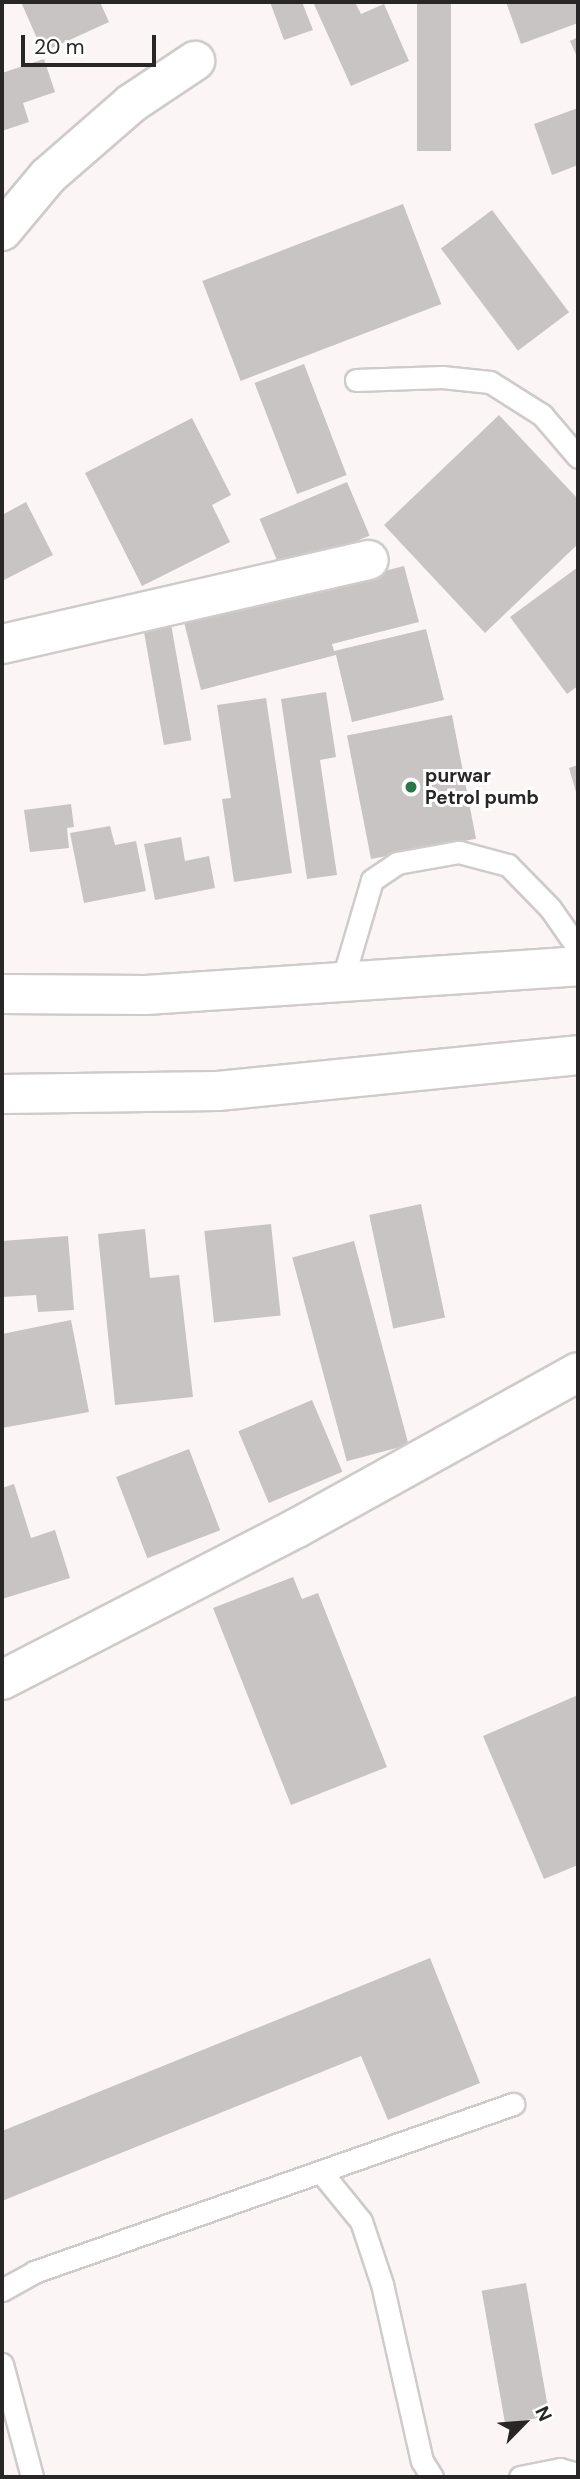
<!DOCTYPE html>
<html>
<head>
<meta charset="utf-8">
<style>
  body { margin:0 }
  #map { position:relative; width:580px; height:2479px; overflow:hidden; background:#fbf5f6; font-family:"DM Sans",sans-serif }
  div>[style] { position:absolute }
  .building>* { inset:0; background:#c9c4c4; transform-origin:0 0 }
  .roads { filter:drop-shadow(2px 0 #d0cbcb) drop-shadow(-2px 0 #d0cbcb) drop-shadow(0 2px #d0cbcb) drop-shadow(0 -2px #d0cbcb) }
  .lane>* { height:21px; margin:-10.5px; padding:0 10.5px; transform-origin:10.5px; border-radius:10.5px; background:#fff }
  .street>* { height:38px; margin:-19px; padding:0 19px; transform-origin:19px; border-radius:19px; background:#fff }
  .highway>* { height:38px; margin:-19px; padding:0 19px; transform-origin:19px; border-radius:19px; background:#fff }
  .dots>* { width:19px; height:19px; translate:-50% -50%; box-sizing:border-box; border:4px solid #fff; border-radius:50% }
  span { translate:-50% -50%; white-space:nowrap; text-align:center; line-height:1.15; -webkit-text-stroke:6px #fff; paint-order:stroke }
  .poi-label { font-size:19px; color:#282626; font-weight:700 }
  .left { translate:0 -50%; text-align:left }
  .frame { position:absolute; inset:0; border:4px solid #282626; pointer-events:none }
  .north { position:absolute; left:489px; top:2388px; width:70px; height:70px; -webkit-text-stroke:5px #fff; paint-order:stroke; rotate:65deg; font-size:19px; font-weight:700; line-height:28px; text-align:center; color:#282626 }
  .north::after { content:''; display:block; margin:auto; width:24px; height:32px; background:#282626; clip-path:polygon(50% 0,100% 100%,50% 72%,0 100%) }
  .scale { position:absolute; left:21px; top:35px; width:135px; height:32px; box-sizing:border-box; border:4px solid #282626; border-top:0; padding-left:9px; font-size:21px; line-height:24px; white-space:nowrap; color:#282626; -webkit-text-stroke:5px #fff; paint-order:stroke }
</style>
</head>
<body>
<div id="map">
  <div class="building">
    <div style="clip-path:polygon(21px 2px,100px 2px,109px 22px,43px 52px)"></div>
    <div style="clip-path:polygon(270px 2px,302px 2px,313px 30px,284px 40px)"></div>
    <div style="clip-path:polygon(313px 2px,355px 2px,361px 14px,384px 4px,409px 61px,351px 86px)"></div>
    <div style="left:417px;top:2px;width:34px;height:149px"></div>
    <div style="clip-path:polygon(506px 2px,578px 2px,578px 23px,521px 44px)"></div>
    <div style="clip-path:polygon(578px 37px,578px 59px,570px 41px)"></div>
    <div style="clip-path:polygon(44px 59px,55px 92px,23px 103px,29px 122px,2px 131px,2px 73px)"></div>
    <div style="clip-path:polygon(578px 108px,578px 165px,552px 175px,534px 124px)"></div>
    <div style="left:403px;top:204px;width:107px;height:215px;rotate:69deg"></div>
    <div style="left:492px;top:210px;width:128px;height:64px;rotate:53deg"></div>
    <div style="left:304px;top:364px;width:119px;height:53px;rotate:69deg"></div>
    <div style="clip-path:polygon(499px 415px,578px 499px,578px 544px,485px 633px,384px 525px)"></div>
    <div style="clip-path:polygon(192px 418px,231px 495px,212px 505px,230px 542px,142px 586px,85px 473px)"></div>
    <div style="left:347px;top:482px;width:58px;height:95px;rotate:67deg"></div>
    <div style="clip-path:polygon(26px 502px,53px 555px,2px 581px,2px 515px)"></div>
    <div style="clip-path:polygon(404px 566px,419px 622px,332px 644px,334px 651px,426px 629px,444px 700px,352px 722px,336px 655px,201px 690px,184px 622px)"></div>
    <div style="clip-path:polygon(578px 567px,578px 686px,567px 694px,510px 617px)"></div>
    <div style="left:171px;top:624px;width:118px;height:28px;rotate:80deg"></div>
    <div style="clip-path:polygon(326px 692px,336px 757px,320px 760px,337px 875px,307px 879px,281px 699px)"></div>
    <div style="clip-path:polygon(266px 698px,292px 873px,234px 882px,222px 799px,231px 798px,217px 705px)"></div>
    <div style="left:452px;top:715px;width:126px;height:107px;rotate:79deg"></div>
    <div style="clip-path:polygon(578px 765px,578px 799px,569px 768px)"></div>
    <div style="clip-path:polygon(71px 804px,74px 827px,67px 828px,69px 848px,30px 852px,24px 810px)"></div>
    <div style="clip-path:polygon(110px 826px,115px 845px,136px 841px,146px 891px,84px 903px,70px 833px)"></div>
    <div style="clip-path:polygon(181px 837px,185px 861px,209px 856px,215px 888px,155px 900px,144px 844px)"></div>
    <div style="left:421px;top:1204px;width:116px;height:53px;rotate:78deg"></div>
    <div style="left:271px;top:1224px;width:92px;height:67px;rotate:84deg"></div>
    <div style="clip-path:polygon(145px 1229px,150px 1278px,179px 1275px,193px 1397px,115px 1405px,98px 1234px)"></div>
    <div style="clip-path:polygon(68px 1236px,74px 1310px,38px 1312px,36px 1295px,2px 1297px,2px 1241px)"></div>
    <div style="left:354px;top:1241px;width:211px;height:64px;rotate:75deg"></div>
    <div style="clip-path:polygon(71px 1320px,89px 1412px,2px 1428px,2px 1334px)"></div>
    <div style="left:312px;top:1400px;width:78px;height:80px;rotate:67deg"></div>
    <div style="left:189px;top:1449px;width:87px;height:78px;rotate:69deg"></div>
    <div style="clip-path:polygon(14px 1484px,31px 1538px,55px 1530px,70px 1578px,2px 1599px,2px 1488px)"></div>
    <div style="clip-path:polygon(293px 1577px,302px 1599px,318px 1593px,387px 1767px,291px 1805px,213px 1608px)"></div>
    <div style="clip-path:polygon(578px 1695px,578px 1865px,544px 1879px,483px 1736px)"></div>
    <div style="clip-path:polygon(430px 1958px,480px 2083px,388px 2120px,361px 2056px,2px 2201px,2px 2131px)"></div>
    <div style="left:526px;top:2283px;width:135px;height:45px;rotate:80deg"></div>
  </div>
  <div class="roads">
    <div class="lane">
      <div style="left:356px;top:380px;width:86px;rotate:-2deg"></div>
      <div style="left:442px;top:377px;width:48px;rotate:5.9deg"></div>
      <div style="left:490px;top:382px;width:62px;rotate:32.4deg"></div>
      <div style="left:542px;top:415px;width:55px;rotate:49.4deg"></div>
      <div style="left:342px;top:982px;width:106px;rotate:-73.6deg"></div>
      <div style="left:372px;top:880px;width:30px;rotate:-34deg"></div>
      <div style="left:397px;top:863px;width:63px;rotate:-10.1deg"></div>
      <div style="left:459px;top:852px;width:51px;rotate:14.9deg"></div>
      <div style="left:508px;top:865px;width:60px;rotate:45.7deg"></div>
      <div style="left:550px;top:908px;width:49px;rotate:55deg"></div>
      <div style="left:321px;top:2172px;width:63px;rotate:50.8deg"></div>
      <div style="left:361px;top:2221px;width:66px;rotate:71.6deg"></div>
      <div style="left:382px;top:2284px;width:181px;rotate:77.3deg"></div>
      <div style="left:422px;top:2461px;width:19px;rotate:58deg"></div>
      <div style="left:2px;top:2290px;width:37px;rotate:-29deg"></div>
      <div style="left:34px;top:2272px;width:508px;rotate:-19.33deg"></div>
      <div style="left:2px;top:2364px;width:117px;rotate:75.1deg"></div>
      <div style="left:520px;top:2477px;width:41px;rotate:-11.3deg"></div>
      <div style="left:560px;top:2469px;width:19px;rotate:16deg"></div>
    </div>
    <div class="street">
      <div style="left:2px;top:231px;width:72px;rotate:-50.1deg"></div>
      <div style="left:48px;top:176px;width:111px;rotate:-41deg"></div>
      <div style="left:132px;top:103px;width:76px;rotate:-33.7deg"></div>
      <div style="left:2px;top:644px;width:376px;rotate:-12.9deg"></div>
      <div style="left:2px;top:1680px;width:332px;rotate:-27.3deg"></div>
      <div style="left:297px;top:1528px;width:321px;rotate:-29deg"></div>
    </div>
    <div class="highway">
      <div style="left:2px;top:994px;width:144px;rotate:0.4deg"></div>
      <div style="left:146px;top:995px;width:433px;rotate:-3.8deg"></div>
      <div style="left:2px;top:1094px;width:216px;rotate:-0.8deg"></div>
      <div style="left:218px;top:1091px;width:362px;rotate:-5.7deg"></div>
    </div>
  </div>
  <div class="dots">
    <div style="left:411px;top:787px;background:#2a7644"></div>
  </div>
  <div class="poi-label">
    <span class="left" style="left:425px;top:787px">purwar<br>Petrol pumb</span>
  </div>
  <div class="frame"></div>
  <div class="north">N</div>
  <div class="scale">20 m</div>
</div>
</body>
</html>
